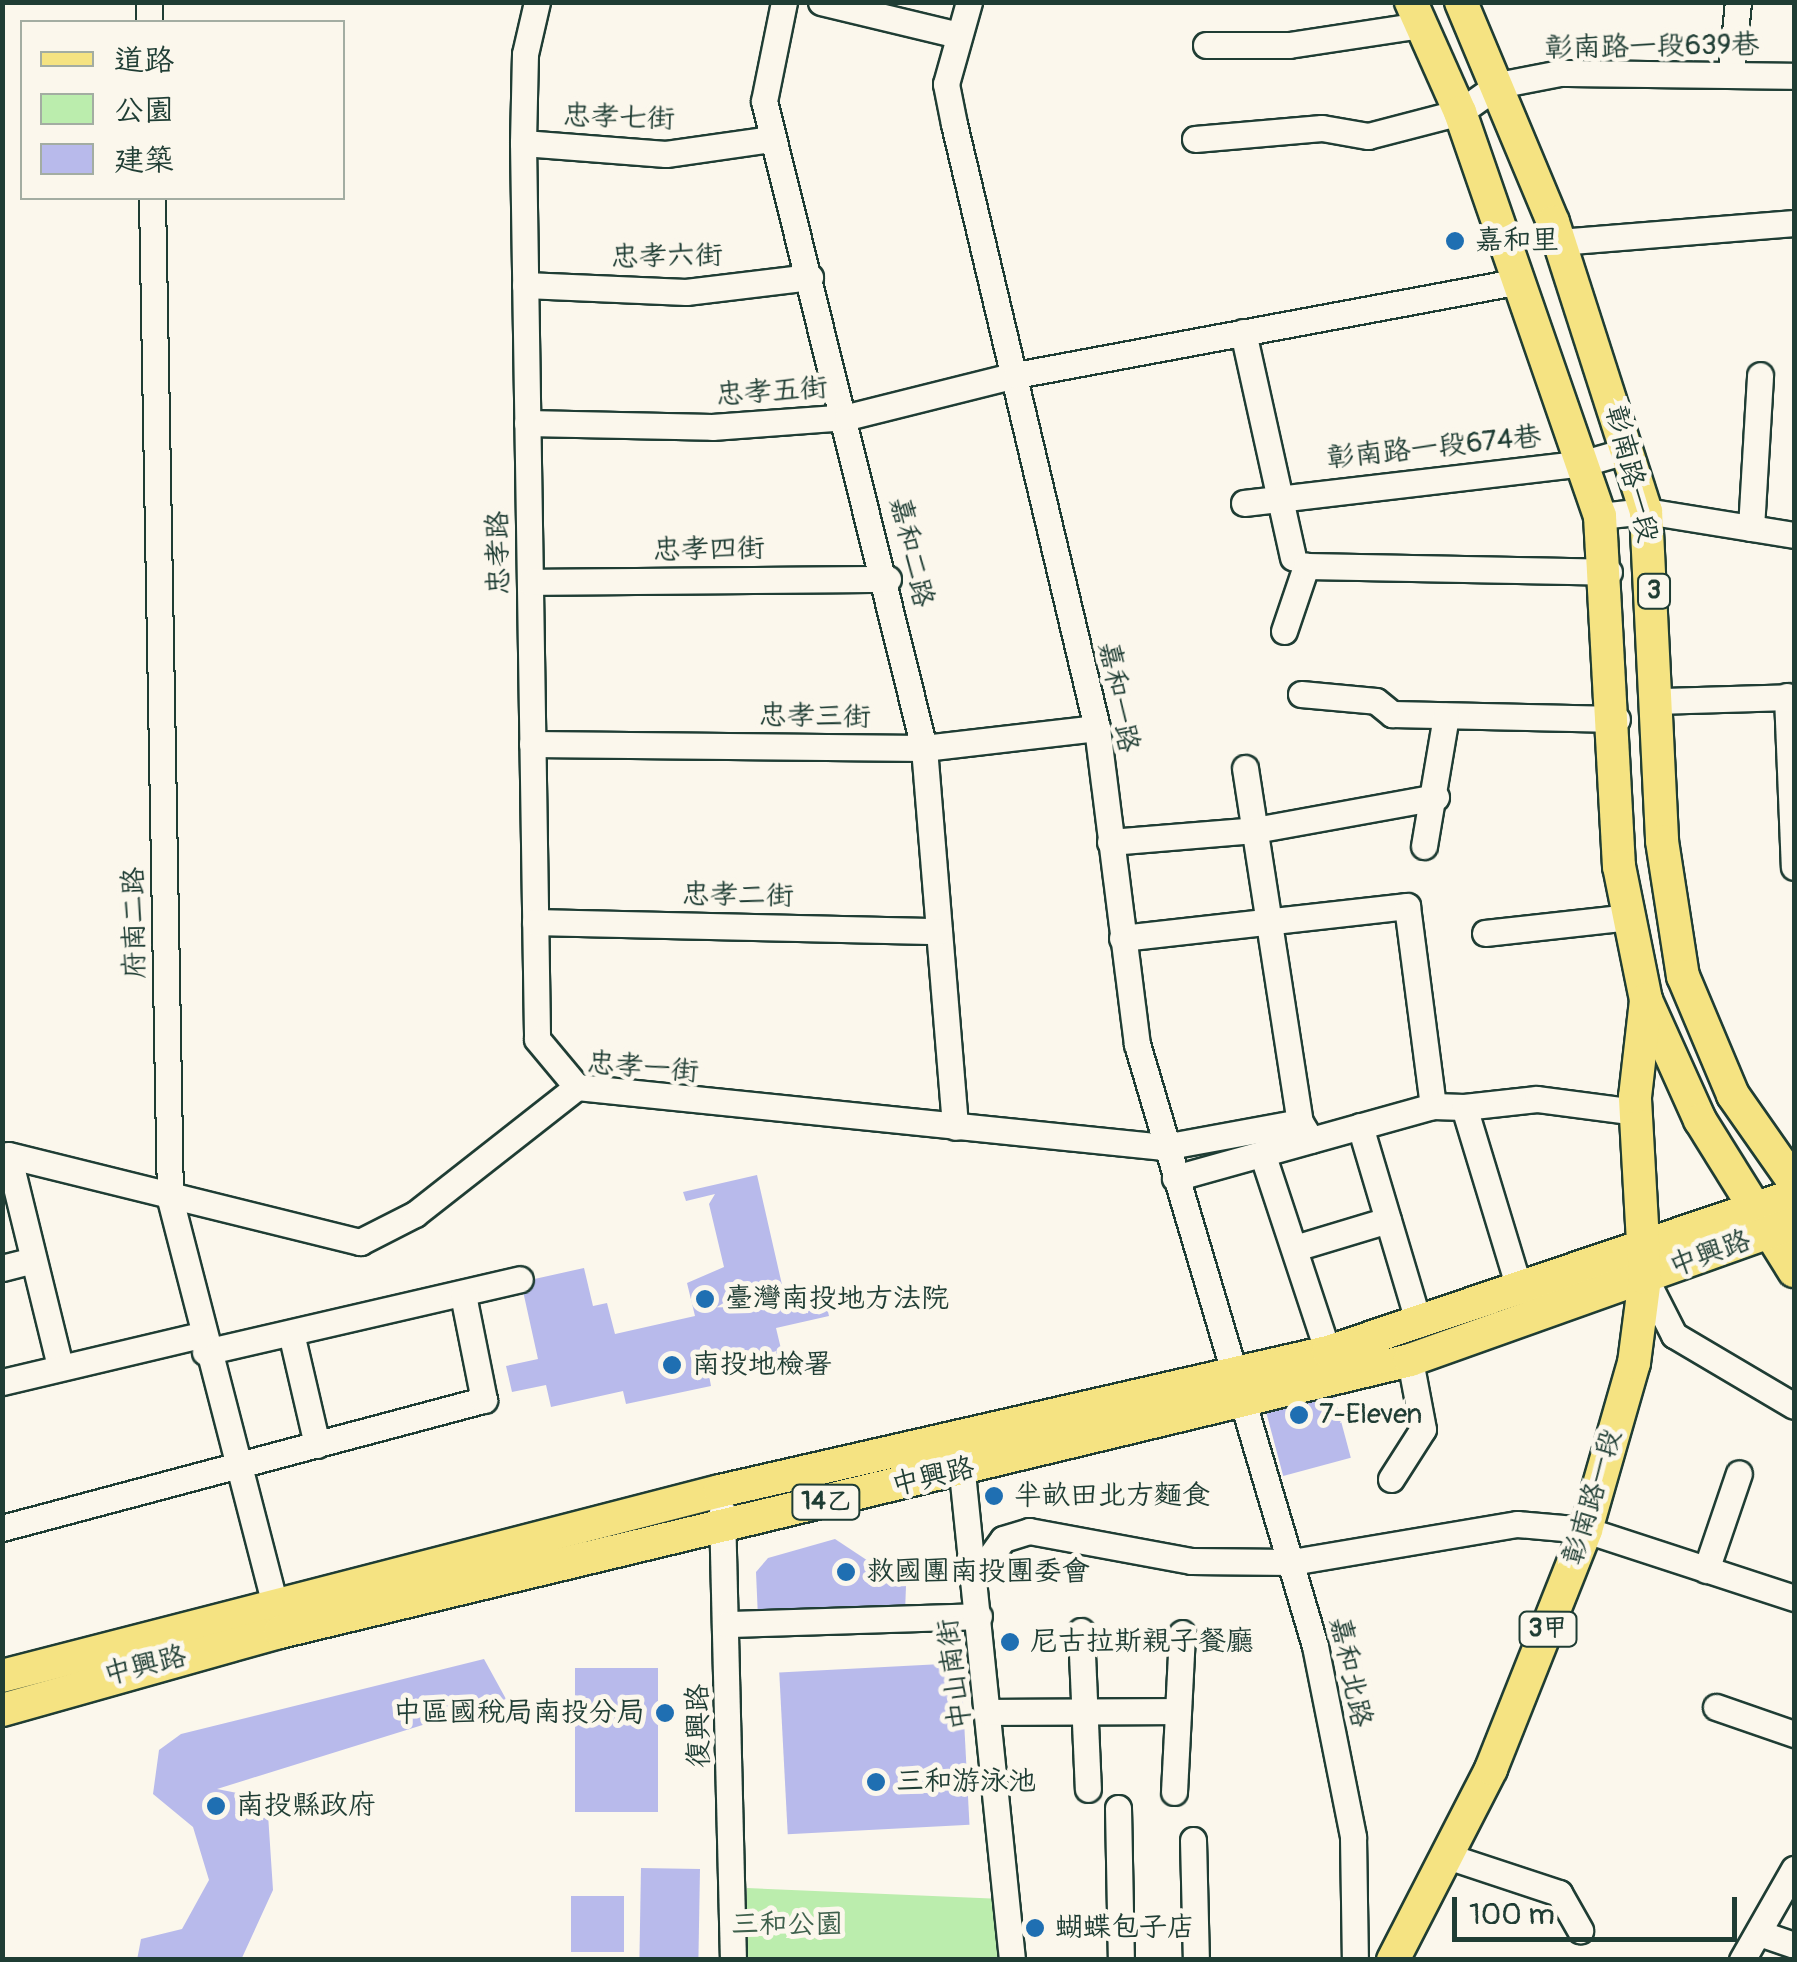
<!DOCTYPE html>
<html>
<head>
<meta charset="utf-8">
<style>
  body { margin:0 }
  #map { position:relative; width:1797px; height:1962px; overflow:hidden; background:#fbf7ec; font-family:Pangolin,"LXGW WenKai TC",sans-serif }
  div>[style] { position:absolute }
  .green>* { inset:0; background:#bbedad }
  .building>* { inset:0; background:#b8baeb; transform-origin:0 0 }
  .roads { filter:drop-shadow(2px 0 #1f3d34) drop-shadow(-2px 0 #1f3d34) drop-shadow(0 2px #1f3d34) drop-shadow(0 -2px #1f3d34) }
  .minor>* { height:25px; margin:-12.5px; padding:0 12.5px; transform-origin:12.5px; border-radius:12.5px; background:#fbf7ec }
  .major>* { height:32px; margin:-16px; padding:0 16px; transform-origin:16px; border-radius:16px; background:#f5e382 }
  .dots>* { width:28px; height:28px; translate:-50% -50%; box-sizing:border-box; border:5px solid #fbf7ec; border-radius:50% }
  span { translate:-50% -50%; white-space:nowrap; text-align:center; line-height:1.15; -webkit-text-stroke:10px #fbf7ec; paint-order:stroke }
  .shield-label span { padding:2px 8px; background:#fbf7ec; border:2px solid; border-radius:8px; -webkit-text-stroke-width:0 }
  .shield-label { font-size:25px; color:#1f3d34; font-weight:700 }
  .street-label { font-size:28px; color:#1f3d34 }
  .poi-label { font-size:28px; color:#1f3d34 }
  .left { translate:0 -50%; text-align:left }
  .right { translate:-100% -50%; text-align:right }
  .park-label { font-size:28px; color:#3e604c }
  .frame { position:absolute; inset:0; border:5px solid #1f3d34; pointer-events:none }
  .legend { position:absolute; left:20px; top:20px; width:325px; height:180px; box-sizing:border-box; background:#fbf7ec; border:2px solid #a3ada2; margin:0; padding:12px 18px; list-style:none; font-size:30px; color:#1f3d34 }
  .legend li { display:flex; align-items:center; gap:20px; height:50px }
  .legend b { width:50px; border:2px solid #a3ada2 }
  .scale { position:absolute; left:1452px; top:1897px; width:285px; height:45px; box-sizing:border-box; border:5px solid #1f3d34; border-top:0; padding-left:12px; font-size:30px; line-height:35px; white-space:nowrap; color:#1f3d34; -webkit-text-stroke:8px #fbf7ec; paint-order:stroke }
</style>
</head>
<body>
<div id="map">
  <div class="green">
    <div style="clip-path:polygon(747px 1888px,1003px 1899px,1006px 1959px,747px 1959px)"></div>
  </div>
  <div class="building">
    <div style="clip-path:polygon(757px 1175px,785px 1298px,823px 1290px,829px 1316px,776px 1328px,782px 1353px,708px 1370px,711px 1386px,626px 1404px,623px 1391px,551px 1407px,546px 1385px,512px 1392px,506px 1366px,538px 1359px,521px 1282px,584px 1268px,593px 1306px,607px 1303px,615px 1334px,695px 1316px,687px 1283px,724px 1267px,709px 1204px,715px 1194px,686px 1201px,683px 1192px)"></div>
    <div style="left:1334px;top:1395px;width:65px;height:70px;rotate:75deg"></div>
    <div style="clip-path:polygon(835px 1539px,906px 1586px,905px 1612px,758px 1618px,756px 1572px,768px 1558px)"></div>
    <div style="clip-path:polygon(484px 1659px,506px 1699px,217px 1789px,267px 1799px,273px 1890px,241px 1960px,137px 1960px,141px 1939px,182px 1929px,209px 1880px,193px 1827px,153px 1794px,159px 1750px,181px 1734px)"></div>
    <div style="left:961px;top:1663px;width:162px;height:182px;rotate:87deg"></div>
    <div style="left:575px;top:1668px;width:83px;height:144px"></div>
    <div style="left:641px;top:1868px;width:59px;height:92px;rotate:1deg"></div>
    <div style="left:571px;top:1896px;width:53px;height:56px"></div>
  </div>
  <div class="roads">
    <div class="minor">
      <div style="left:149px;top:2px;width:20px;rotate:90deg"></div>
      <div style="left:537px;top:2px;width:53px;rotate:103deg"></div>
      <div style="left:525px;top:54px;width:89px;rotate:91.3deg"></div>
      <div style="left:523px;top:143px;width:896px;rotate:89.1deg"></div>
      <div style="left:537px;top:1039px;width:62px;rotate:50.2deg"></div>
      <div style="left:784px;top:2px;width:101px;rotate:101.4deg"></div>
      <div style="left:764px;top:101px;width:666px;rotate:76.11deg"></div>
      <div style="left:924px;top:748px;width:380px;rotate:85.3deg"></div>
      <div style="left:821px;top:2px;width:137px;rotate:13.5deg"></div>
      <div style="left:969px;top:2px;width:85px;rotate:105.7deg"></div>
      <div style="left:946px;top:84px;width:41px;rotate:78.7deg"></div>
      <div style="left:954px;top:124px;width:621px;rotate:76.68deg"></div>
      <div style="left:1097px;top:728px;width:319px;rotate:82.8deg"></div>
      <div style="left:1137px;top:1044px;width:628px;rotate:73.53deg"></div>
      <div style="left:1315px;top:1646px;width:195px;rotate:78.7deg"></div>
      <div style="left:1353px;top:1837px;width:123px;rotate:89.1deg"></div>
      <div style="left:1206px;top:45px;width:83px"></div>
      <div style="left:1289px;top:45px;width:134px;rotate:-8.6deg"></div>
      <div style="left:1731px;top:72px;width:70px;rotate:-84.3deg"></div>
      <div style="left:1195px;top:139px;width:127px;rotate:-5deg"></div>
      <div style="left:1322px;top:128px;width:47px;rotate:9.9deg"></div>
      <div style="left:1368px;top:136px;width:95px;rotate:-14.6deg"></div>
      <div style="left:1460px;top:112px;width:47px;rotate:-35.4deg"></div>
      <div style="left:1498px;top:85px;width:63px;rotate:-11deg"></div>
      <div style="left:1560px;top:73px;width:234px;rotate:0.7deg"></div>
      <div style="left:523px;top:143px;width:143px;rotate:4.4deg"></div>
      <div style="left:666px;top:154px;width:107px;rotate:-8.1deg"></div>
      <div style="left:152px;top:198px;width:1001px;rotate:88.97deg"></div>
      <div style="left:170px;top:1199px;width:438px;rotate:75.5deg"></div>
      <div style="left:1559px;top:242px;width:236px;rotate:-4.6deg"></div>
      <div style="left:525px;top:285px;width:161px;rotate:2.5deg"></div>
      <div style="left:686px;top:292px;width:125px;rotate:-6.9deg"></div>
      <div style="left:1243px;top:332px;width:231px;rotate:77.5deg"></div>
      <div style="left:527px;top:423px;width:185px;rotate:1.2deg"></div>
      <div style="left:712px;top:427px;width:135px;rotate:-4.2deg"></div>
      <div style="left:847px;top:417px;width:174px;rotate:-14deg"></div>
      <div style="left:1016px;top:375px;width:513px;rotate:-10.56deg"></div>
      <div style="left:1244px;top:503px;width:342px;rotate:-6.7deg"></div>
      <div style="left:1584px;top:463px;width:47px;rotate:-16.1deg"></div>
      <div style="left:1600px;top:516px;width:46px;rotate:-6.2deg"></div>
      <div style="left:1646px;top:511px;width:150px;rotate:9.2deg"></div>
      <div style="left:1751px;top:528px;width:153px;rotate:-86.6deg"></div>
      <div style="left:530px;top:582px;width:358px;rotate:-0.5deg"></div>
      <div style="left:1284px;top:631px;width:69px;rotate:-71.3deg"></div>
      <div style="left:1306px;top:566px;width:303px;rotate:1.1deg"></div>
      <div style="left:1301px;top:694px;width:75px;rotate:5.3deg"></div>
      <div style="left:1376px;top:701px;width:21px;rotate:39deg"></div>
      <div style="left:1392px;top:714px;width:225px;rotate:1.3deg"></div>
      <div style="left:1787px;top:696px;width:171px;rotate:87.7deg"></div>
      <div style="left:1659px;top:701px;width:135px;rotate:-1.7deg"></div>
      <div style="left:532px;top:744px;width:392px;rotate:0.6deg"></div>
      <div style="left:924px;top:748px;width:174px;rotate:-6.6deg"></div>
      <div style="left:1245px;top:768px;width:358px;rotate:81.2deg"></div>
      <div style="left:1110px;top:842px;width:145px;rotate:-4.7deg"></div>
      <div style="left:1255px;top:830px;width:184px;rotate:-10.3deg"></div>
      <div style="left:1424px;top:846px;width:132px;rotate:-80.4deg"></div>
      <div style="left:535px;top:922px;width:404px;rotate:1.3deg"></div>
      <div style="left:1485px;top:933px;width:146px;rotate:-6.3deg"></div>
      <div style="left:1122px;top:938px;width:287px;rotate:-6.4deg"></div>
      <div style="left:1407px;top:906px;width:202px;rotate:82.6deg"></div>
      <div style="left:1433px;top:1106px;width:268px;rotate:164.4deg"></div>
      <div style="left:1433px;top:1106px;width:31px;rotate:2deg"></div>
      <div style="left:1464px;top:1107px;width:192px;rotate:73.1deg"></div>
      <div style="left:1464px;top:1107px;width:73px;rotate:-6.3deg"></div>
      <div style="left:1537px;top:1099px;width:100px;rotate:7.5deg"></div>
      <div style="left:1360px;top:1126px;width:207px;rotate:73.4deg"></div>
      <div style="left:1263px;top:1156px;width:206px;rotate:71.7deg"></div>
      <div style="left:1295px;top:1248px;width:97px;rotate:-16.8deg"></div>
      <div style="left:2px;top:1268px;width:30px;rotate:-14deg"></div>
      <div style="left:1645px;top:1278px;width:64px;rotate:63deg"></div>
      <div style="left:1674px;top:1335px;width:139px;rotate:30.6deg"></div>
      <div style="left:291px;top:1333px;width:115px;rotate:76.9deg"></div>
      <div style="left:205px;top:1352px;width:323px;rotate:-13deg"></div>
      <div style="left:60px;top:1366px;width:217px;rotate:-103.8deg"></div>
      <div style="left:8px;top:1155px;width:363px;rotate:13.9deg"></div>
      <div style="left:360px;top:1242px;width:62px;rotate:-27deg"></div>
      <div style="left:415px;top:1214px;width:206px;rotate:-38.1deg"></div>
      <div style="left:577px;top:1087px;width:590px;rotate:5.84deg"></div>
      <div style="left:1164px;top:1147px;width:138px;rotate:-10.4deg"></div>
      <div style="left:1300px;top:1122px;width:21px;rotate:59deg"></div>
      <div style="left:2px;top:1382px;width:204px;rotate:-13.3deg"></div>
      <div style="left:960px;top:1453px;width:510px;rotate:84.14deg"></div>
      <div style="left:1391px;top:1479px;width:59px;rotate:-57.4deg"></div>
      <div style="left:1423px;top:1429px;width:70px;rotate:-100.7deg"></div>
      <div style="left:722px;top:1511px;width:449px;rotate:88.6deg"></div>
      <div style="left:2px;top:1528px;width:499px;rotate:-14.9deg"></div>
      <div style="left:484px;top:1400px;width:107px;rotate:-101.3deg"></div>
      <div style="left:1706px;top:1570px;width:102px;rotate:-71.2deg"></div>
      <div style="left:974px;top:1579px;width:49px;rotate:-54.1deg"></div>
      <div style="left:1003px;top:1539px;width:27px;rotate:-17deg"></div>
      <div style="left:1029px;top:1531px;width:165px;rotate:10.5deg"></div>
      <div style="left:1191px;top:1561px;width:101px;rotate:0.6deg"></div>
      <div style="left:1292px;top:1562px;width:228px;rotate:-9.6deg"></div>
      <div style="left:1517px;top:1524px;width:69px;rotate:5deg"></div>
      <div style="left:1586px;top:1530px;width:219px;rotate:18.1deg"></div>
      <div style="left:727px;top:1624px;width:252px;rotate:-1.8deg"></div>
      <div style="left:1081px;top:1631px;width:158px;rotate:87.5deg"></div>
      <div style="left:1716px;top:1707px;width:83px;rotate:19.1deg"></div>
      <div style="left:989px;top:1712px;width:189px;rotate:-0.3deg"></div>
      <div style="left:1174px;top:1792px;width:159px;rotate:-87.1deg"></div>
      <div style="left:1118px;top:1808px;width:152px;rotate:88.9deg"></div>
      <div style="left:1193px;top:1840px;width:120px;rotate:88.6deg"></div>
      <div style="left:1450px;top:1857px;width:115px;rotate:18.3deg"></div>
      <div style="left:1559px;top:1893px;width:43px;rotate:60.4deg"></div>
      <div style="left:1759px;top:1933px;width:37px;rotate:19deg"></div>
      <div style="left:1742px;top:1960px;width:105px;rotate:-60.3deg"></div>
    </div>
    <div class="major">
      <div style="left:1411px;top:2px;width:120px;rotate:66deg"></div>
      <div style="left:1460px;top:112px;width:428px;rotate:70.9deg"></div>
      <div style="left:1600px;top:516px;width:351px;rotate:86.9deg"></div>
      <div style="left:1619px;top:866px;width:137px;rotate:78.6deg"></div>
      <div style="left:1646px;top:1000px;width:132px;rotate:65.8deg"></div>
      <div style="left:1700px;top:1120px;width:178px;rotate:58.1deg"></div>
      <div style="left:1461px;top:2px;width:238px;rotate:67.3deg"></div>
      <div style="left:1553px;top:222px;width:304px;rotate:72.2deg"></div>
      <div style="left:1646px;top:511px;width:330px;rotate:87.2deg"></div>
      <div style="left:1662px;top:841px;width:137px;rotate:81.2deg"></div>
      <div style="left:1683px;top:976px;width:129px;rotate:67.2deg"></div>
      <div style="left:1733px;top:1095px;width:106px;rotate:55deg"></div>
      <div style="left:2px;top:1676px;width:741px;rotate:-14.45deg"></div>
      <div style="left:720px;top:1491px;width:624px;rotate:-12.88deg"></div>
      <div style="left:1328px;top:1352px;width:492px;rotate:-18.6deg"></div>
      <div style="left:2px;top:1710px;width:289px;rotate:-15.7deg"></div>
      <div style="left:280px;top:1632px;width:1162px;rotate:-13.53deg"></div>
      <div style="left:1410px;top:1360px;width:408px;rotate:-19.6deg"></div>
      <div style="left:1393px;top:1960px;width:215px;rotate:-62.8deg"></div>
      <div style="left:1491px;top:1769px;width:257px;rotate:-68.3deg"></div>
      <div style="left:1586px;top:1530px;width:174px;rotate:-74deg"></div>
      <div style="left:1634px;top:1363px;width:86px;rotate:-82.6deg"></div>
      <div style="left:1645px;top:1278px;width:181px;rotate:-93.2deg"></div>
      <div style="left:1635px;top:1097px;width:98px;rotate:-83.5deg"></div>
    </div>
  </div>
  <div class="dots">
    <div style="left:1455px;top:241px;background:#1f6fb2"></div>
    <div style="left:705px;top:1299px;background:#1f6fb2"></div>
    <div style="left:672px;top:1365px;background:#1f6fb2"></div>
    <div style="left:1299px;top:1415px;background:#1f6fb2"></div>
    <div style="left:994px;top:1496px;background:#1f6fb2"></div>
    <div style="left:846px;top:1572px;background:#1f6fb2"></div>
    <div style="left:1010px;top:1642px;background:#1f6fb2"></div>
    <div style="left:665px;top:1713px;background:#1f6fb2"></div>
    <div style="left:876px;top:1782px;background:#1f6fb2"></div>
    <div style="left:216px;top:1806px;background:#1f6fb2"></div>
    <div style="left:1035px;top:1928px;background:#1f6fb2"></div>
  </div>
  <div class="shield-label">
    <span style="left:1654px;top:591px">3</span>
    <span style="left:826px;top:1502px">14乙</span>
    <span style="left:1548px;top:1629px">3甲</span>
  </div>
  <div class="street-label">
    <span style="left:1652px;top:47px;rotate:-1deg">彰南路一段639巷</span>
    <span style="left:619px;top:118px;rotate:2deg">忠孝七街</span>
    <span style="left:667px;top:257px;rotate:-1deg">忠孝六街</span>
    <span style="left:772px;top:392px;rotate:-4deg">忠孝五街</span>
    <span style="left:1434px;top:448px;rotate:-6deg">彰南路一段674巷</span>
    <span style="left:1631px;top:474px;rotate:76deg">彰南路一段</span>
    <span style="left:709px;top:550px;rotate:-1deg">忠孝四街</span>
    <span style="left:911px;top:552px;rotate:77deg">嘉和二路</span>
    <span style="left:499px;top:553px;rotate:-91deg">忠孝路</span>
    <span style="left:1118px;top:697px;rotate:79deg">嘉和一路</span>
    <span style="left:815px;top:717px;rotate:1deg">忠孝三街</span>
    <span style="left:738px;top:896px;rotate:1deg">忠孝二街</span>
    <span style="left:135px;top:923px;rotate:-91deg">府南二路</span>
    <span style="left:643px;top:1068px;rotate:5deg">忠孝一街</span>
    <span style="left:1710px;top:1254px;rotate:-20deg">中興路</span>
    <span style="left:933px;top:1477px;rotate:-13deg">中興路</span>
    <span style="left:1593px;top:1497px;rotate:-73deg">彰南路一段</span>
    <span style="left:145px;top:1666px;rotate:-14deg">中興路</span>
    <span style="left:1350px;top:1672px;rotate:78deg">嘉和北路</span>
    <span style="left:955px;top:1674px;rotate:-97deg">中山南街</span>
    <span style="left:699px;top:1726px;rotate:-91deg">復興路</span>
  </div>
  <div class="poi-label">
    <span class="left" style="left:1475px;top:241px">嘉和里</span>
    <span class="left" style="left:725px;top:1299px">臺灣南投地方法院</span>
    <span class="left" style="left:692px;top:1365px">南投地檢署</span>
    <span class="left" style="left:1319px;top:1415px">7-Eleven</span>
    <span class="left" style="left:1014px;top:1496px">半畝田北方麵食</span>
    <span class="left" style="left:866px;top:1572px">救國團南投團委會</span>
    <span class="left" style="left:1030px;top:1642px">尼古拉斯親子餐廳</span>
    <span class="right" style="left:645px;top:1713px">中區國稅局南投分局</span>
    <span class="left" style="left:896px;top:1782px">三和游泳池</span>
    <span class="left" style="left:236px;top:1806px">南投縣政府</span>
    <span class="left" style="left:1055px;top:1928px">蝴蝶包子店</span>
  </div>
  <div class="park-label">
    <span style="left:787px;top:1925px">三和公園</span>
  </div>
  <div class="frame"></div>
  <ul class="legend">
  <li><b style="height:12px;background:#f5e382"></b>道路</li>
  <li><b style="height:28px;background:#bbedad"></b>公園</li>
  <li><b style="height:28px;background:#b8baeb"></b>建築</li>
  </ul>
  <div class="scale">100 m</div>
</div>
</body>
</html>
